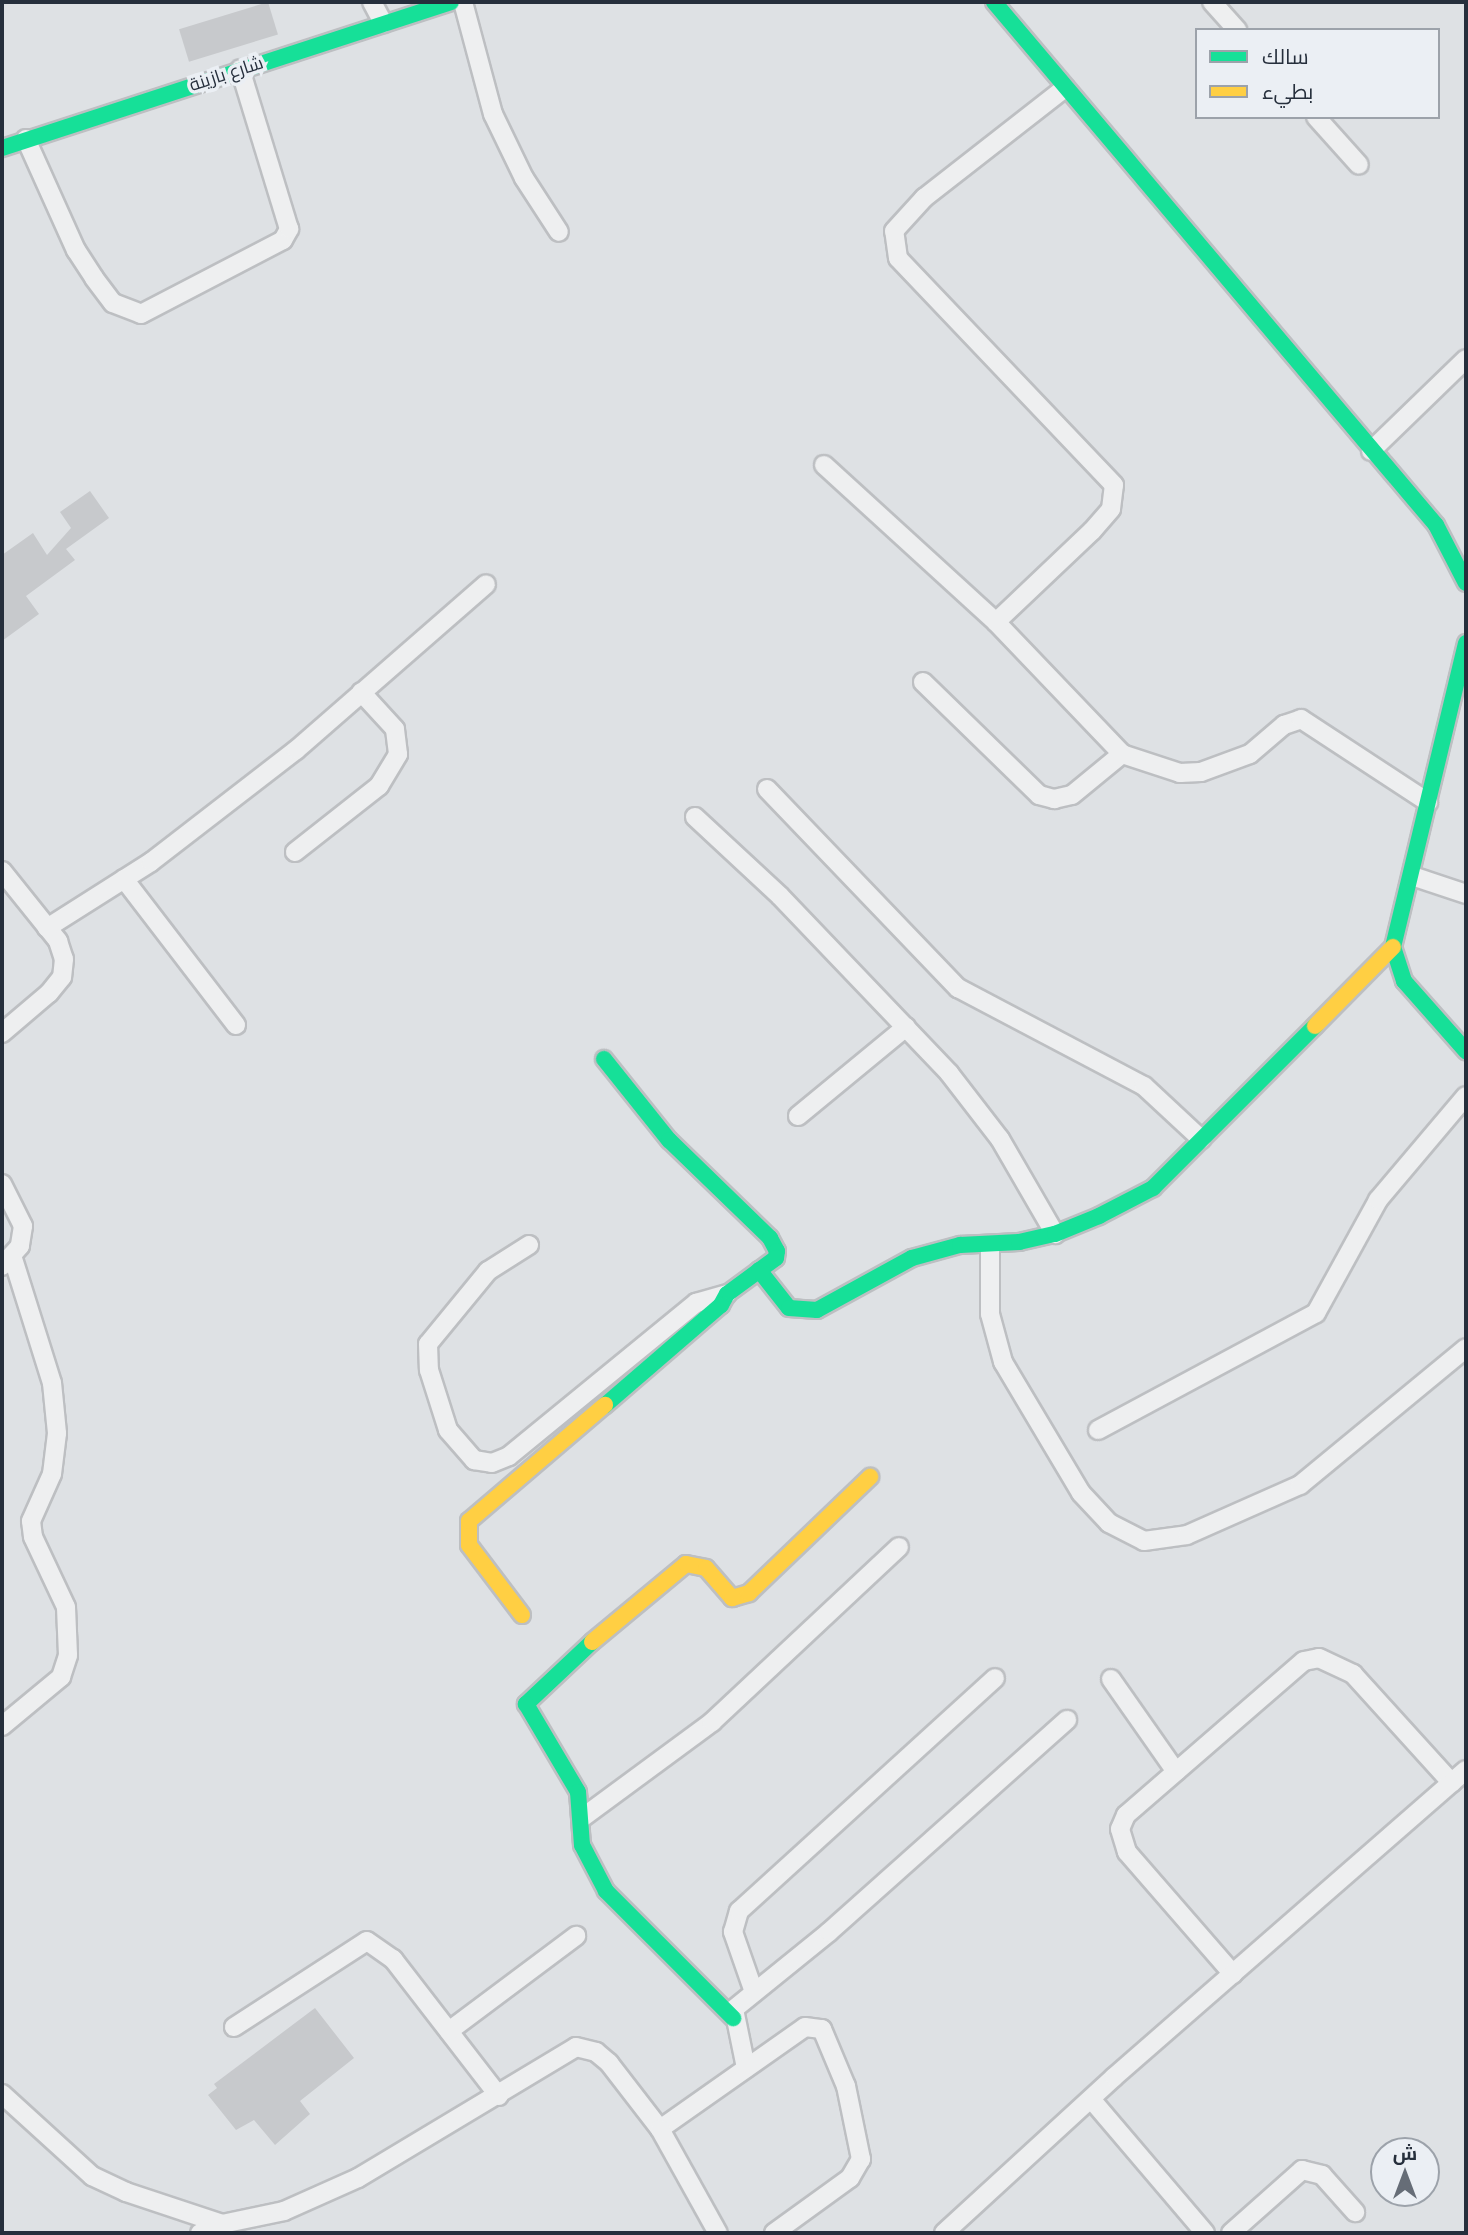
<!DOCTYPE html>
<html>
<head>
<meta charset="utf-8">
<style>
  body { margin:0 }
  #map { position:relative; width:1468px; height:2235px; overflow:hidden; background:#dee1e4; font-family:"Noto Sans",Cairo,sans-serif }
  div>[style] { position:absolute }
  .building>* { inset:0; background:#c7c9cc; transform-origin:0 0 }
  .roads { filter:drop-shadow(2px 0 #bdbfc2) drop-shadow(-2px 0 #bdbfc2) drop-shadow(0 2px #bdbfc2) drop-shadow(0 -2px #bdbfc2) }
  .street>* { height:18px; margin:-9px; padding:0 9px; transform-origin:9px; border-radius:9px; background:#eeeff0 }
  .fast>* { height:16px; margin:-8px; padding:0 8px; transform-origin:8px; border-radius:8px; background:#16e098 }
  .slow>* { height:16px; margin:-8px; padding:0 8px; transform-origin:8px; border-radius:8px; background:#ffcf43 }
  span { translate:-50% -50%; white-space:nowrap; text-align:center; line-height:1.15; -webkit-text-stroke:7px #ebeff4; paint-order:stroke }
  .street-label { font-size:18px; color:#262f3c }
  .frame { position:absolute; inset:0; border:4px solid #262f3c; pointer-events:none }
  .legend { position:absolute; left:1195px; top:28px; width:245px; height:91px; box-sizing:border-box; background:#ebeff4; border:2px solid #9ca2aa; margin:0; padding:9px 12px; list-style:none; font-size:21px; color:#262f3c }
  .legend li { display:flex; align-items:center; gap:14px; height:35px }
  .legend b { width:35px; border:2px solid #9ca2aa }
  .north { position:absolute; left:1370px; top:2137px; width:70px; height:70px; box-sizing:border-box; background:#ebeff4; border:2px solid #9ca2aa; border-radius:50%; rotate:0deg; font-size:19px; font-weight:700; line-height:28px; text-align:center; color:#262f3c }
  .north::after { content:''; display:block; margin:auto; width:24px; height:32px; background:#666d77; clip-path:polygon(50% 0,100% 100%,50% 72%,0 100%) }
</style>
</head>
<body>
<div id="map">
  <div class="building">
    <div style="left:268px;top:2px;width:34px;height:93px;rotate:73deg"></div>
    <div style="clip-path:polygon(90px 491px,109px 518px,66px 549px,75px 560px,26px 596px,39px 614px,2px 641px,2px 555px,33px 533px,47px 555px,71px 528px,60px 512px)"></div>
    <div style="clip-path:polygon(315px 2008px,354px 2058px,300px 2101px,310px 2114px,275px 2145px,254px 2120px,236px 2130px,208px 2095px,217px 2088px,214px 2084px)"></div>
  </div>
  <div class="roads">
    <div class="street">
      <div style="left:372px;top:2px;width:24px;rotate:62deg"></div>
      <div style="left:463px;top:2px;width:116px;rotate:75deg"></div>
      <div style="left:493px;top:114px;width:71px;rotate:64.2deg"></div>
      <div style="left:524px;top:178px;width:64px;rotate:57.1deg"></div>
      <div style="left:1212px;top:2px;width:38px;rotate:48deg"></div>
      <div style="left:1316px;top:117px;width:64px;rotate:48.1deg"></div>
      <div style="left:26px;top:139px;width:122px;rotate:65.8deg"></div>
      <div style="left:76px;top:250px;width:33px;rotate:57deg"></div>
      <div style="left:94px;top:278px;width:31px;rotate:53deg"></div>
      <div style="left:113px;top:303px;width:30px;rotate:21deg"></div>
      <div style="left:141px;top:314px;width:160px;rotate:-27.5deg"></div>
      <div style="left:283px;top:240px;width:13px;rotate:-61deg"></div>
      <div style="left:289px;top:229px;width:167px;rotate:-107deg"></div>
      <div style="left:1371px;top:451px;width:132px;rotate:-44.1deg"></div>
      <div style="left:824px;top:465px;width:233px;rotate:42.4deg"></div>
      <div style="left:996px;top:622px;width:182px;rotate:46.3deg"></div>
      <div style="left:1122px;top:754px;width:61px;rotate:18.1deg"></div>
      <div style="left:1180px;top:773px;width:21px;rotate:-3deg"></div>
      <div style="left:1201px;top:772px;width:52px;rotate:-20.2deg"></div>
      <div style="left:1250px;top:754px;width:45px;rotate:-40.5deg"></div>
      <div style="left:1284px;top:725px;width:18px;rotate:-19deg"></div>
      <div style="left:1301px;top:719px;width:152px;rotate:33.2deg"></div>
      <div style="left:996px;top:622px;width:132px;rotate:-43.5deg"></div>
      <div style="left:1092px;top:531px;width:29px;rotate:-49deg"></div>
      <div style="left:1111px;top:509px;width:24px;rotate:-83deg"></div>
      <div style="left:1114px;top:485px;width:313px;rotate:-133.6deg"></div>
      <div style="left:898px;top:258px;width:27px;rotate:-98deg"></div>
      <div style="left:894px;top:231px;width:45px;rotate:-47.7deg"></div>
      <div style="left:924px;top:198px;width:179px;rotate:-38deg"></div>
      <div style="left:923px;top:682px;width:162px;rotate:44.2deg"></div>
      <div style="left:1039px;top:795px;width:16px;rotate:15deg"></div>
      <div style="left:1054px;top:799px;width:18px;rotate:-13deg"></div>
      <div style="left:1072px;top:795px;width:65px;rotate:-39.4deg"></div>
      <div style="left:767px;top:789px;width:276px;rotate:46.2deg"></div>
      <div style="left:958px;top:988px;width:210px;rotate:27.8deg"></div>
      <div style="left:1144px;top:1086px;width:78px;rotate:42.9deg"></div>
      <div style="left:695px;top:817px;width:116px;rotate:42.9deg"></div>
      <div style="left:780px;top:896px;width:245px;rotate:46.3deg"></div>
      <div style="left:949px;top:1073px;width:83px;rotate:52.3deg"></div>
      <div style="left:1000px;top:1139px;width:110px;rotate:59.9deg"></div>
      <div style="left:295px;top:852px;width:107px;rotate:-38.2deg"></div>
      <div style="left:379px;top:786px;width:37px;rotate:-59deg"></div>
      <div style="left:398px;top:754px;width:25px;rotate:-97deg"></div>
      <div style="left:395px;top:729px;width:50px;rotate:-132.6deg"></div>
      <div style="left:2px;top:871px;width:90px;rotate:51.3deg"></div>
      <div style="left:58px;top:941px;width:19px;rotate:72deg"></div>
      <div style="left:64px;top:959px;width:18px;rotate:96deg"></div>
      <div style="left:62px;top:977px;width:21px;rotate:129deg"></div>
      <div style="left:49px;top:993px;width:62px;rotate:139.6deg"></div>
      <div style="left:1412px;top:876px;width:57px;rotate:18.4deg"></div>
      <div style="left:124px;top:879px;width:184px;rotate:52.5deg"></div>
      <div style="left:47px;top:928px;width:123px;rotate:-32.4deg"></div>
      <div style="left:151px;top:862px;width:183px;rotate:-37.7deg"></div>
      <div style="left:296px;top:750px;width:252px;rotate:-41.1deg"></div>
      <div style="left:798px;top:1116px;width:140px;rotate:-39.5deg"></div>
      <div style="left:2px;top:1184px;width:47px;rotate:63.4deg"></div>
      <div style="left:23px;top:1226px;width:20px;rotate:99deg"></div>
      <div style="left:20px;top:1246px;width:27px;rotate:132deg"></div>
      <div style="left:529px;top:1245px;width:49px;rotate:147.6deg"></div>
      <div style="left:488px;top:1271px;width:94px;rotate:129.4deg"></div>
      <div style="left:428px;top:1344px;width:26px;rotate:88deg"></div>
      <div style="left:429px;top:1370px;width:63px;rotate:72.4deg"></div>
      <div style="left:448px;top:1430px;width:40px;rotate:49deg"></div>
      <div style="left:474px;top:1460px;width:18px;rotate:9deg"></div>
      <div style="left:492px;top:1463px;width:18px;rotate:-22deg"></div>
      <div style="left:509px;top:1456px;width:242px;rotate:-39.3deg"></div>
      <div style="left:696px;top:1303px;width:32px;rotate:-16deg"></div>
      <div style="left:990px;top:1245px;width:69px;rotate:90deg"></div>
      <div style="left:990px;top:1314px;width:50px;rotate:74.8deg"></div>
      <div style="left:1003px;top:1362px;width:152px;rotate:59.2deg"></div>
      <div style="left:1081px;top:1493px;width:41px;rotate:47deg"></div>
      <div style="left:1109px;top:1523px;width:39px;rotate:27deg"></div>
      <div style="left:1144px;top:1541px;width:43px;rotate:-7.9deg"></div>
      <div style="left:1187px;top:1535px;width:124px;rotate:-23.9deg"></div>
      <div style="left:1300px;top:1485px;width:215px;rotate:-39.5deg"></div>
      <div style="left:1098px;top:1430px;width:247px;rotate:-28.2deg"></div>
      <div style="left:1316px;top:1313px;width:129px;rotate:-61.2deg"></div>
      <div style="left:1378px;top:1200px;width:136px;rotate:-49.8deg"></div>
      <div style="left:1111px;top:1679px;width:113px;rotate:55deg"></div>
      <div style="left:2px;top:1726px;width:77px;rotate:-39.7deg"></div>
      <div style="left:61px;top:1677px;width:23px;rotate:-72deg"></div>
      <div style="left:68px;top:1655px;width:48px;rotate:-92.4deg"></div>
      <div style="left:66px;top:1607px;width:77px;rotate:-115.2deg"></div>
      <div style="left:33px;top:1537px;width:16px;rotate:-97deg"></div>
      <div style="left:31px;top:1521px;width:51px;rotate:-65.9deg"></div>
      <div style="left:52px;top:1474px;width:41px;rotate:-83deg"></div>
      <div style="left:57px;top:1433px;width:50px;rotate:-95.7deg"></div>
      <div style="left:52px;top:1383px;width:134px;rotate:-107.4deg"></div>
      <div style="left:582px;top:1818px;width:162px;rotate:-36.4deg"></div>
      <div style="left:712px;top:1722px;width:256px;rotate:-43.1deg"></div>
      <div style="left:1233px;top:1974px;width:162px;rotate:-131deg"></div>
      <div style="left:1127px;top:1852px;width:24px;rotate:-107deg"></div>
      <div style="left:1120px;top:1829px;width:15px;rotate:-67deg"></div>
      <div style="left:1126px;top:1815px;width:235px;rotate:-40.9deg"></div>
      <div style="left:1304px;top:1661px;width:15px;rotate:-11deg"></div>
      <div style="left:1319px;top:1658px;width:38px;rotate:25deg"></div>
      <div style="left:1353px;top:1674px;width:147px;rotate:47.8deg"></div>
      <div style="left:754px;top:1992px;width:64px;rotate:-109.3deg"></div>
      <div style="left:733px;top:1932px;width:22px;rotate:-74deg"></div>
      <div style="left:739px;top:1911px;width:346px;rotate:-42.3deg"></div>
      <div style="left:234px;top:2027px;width:158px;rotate:-32.9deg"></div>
      <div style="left:367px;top:1941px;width:32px;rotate:35deg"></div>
      <div style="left:393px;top:1959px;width:173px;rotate:52.3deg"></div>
      <div style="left:449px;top:2031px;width:159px;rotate:-36.8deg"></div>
      <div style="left:746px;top:2068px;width:60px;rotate:-101.5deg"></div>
      <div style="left:734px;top:2009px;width:122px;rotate:-39deg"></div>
      <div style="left:829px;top:1932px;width:319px;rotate:-41.7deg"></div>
      <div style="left:2px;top:2094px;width:122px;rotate:42.3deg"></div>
      <div style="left:92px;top:2176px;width:38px;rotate:25deg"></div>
      <div style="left:126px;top:2192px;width:101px;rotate:18.4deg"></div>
      <div style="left:1091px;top:2099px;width:176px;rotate:49.6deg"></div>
      <div style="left:660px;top:2129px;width:177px;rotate:-35.1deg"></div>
      <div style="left:805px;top:2027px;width:17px;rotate:7deg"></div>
      <div style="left:822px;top:2029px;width:62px;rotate:67.2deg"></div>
      <div style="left:846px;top:2086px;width:75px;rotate:78.4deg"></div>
      <div style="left:861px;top:2159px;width:22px;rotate:120deg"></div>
      <div style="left:850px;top:2178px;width:94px;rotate:144.1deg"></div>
      <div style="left:200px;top:2233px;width:24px;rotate:-22deg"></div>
      <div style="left:222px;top:2224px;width:63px;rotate:-11.8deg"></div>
      <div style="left:284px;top:2211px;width:81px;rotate:-24deg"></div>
      <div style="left:358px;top:2178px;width:254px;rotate:-31deg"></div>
      <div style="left:576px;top:2047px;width:21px;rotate:14deg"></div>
      <div style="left:596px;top:2052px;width:17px;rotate:40deg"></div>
      <div style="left:609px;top:2063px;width:83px;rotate:52.3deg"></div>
      <div style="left:660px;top:2129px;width:119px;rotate:60.9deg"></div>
      <div style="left:944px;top:2233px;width:231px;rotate:-42.5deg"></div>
      <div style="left:1114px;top:2077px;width:467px;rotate:-41.1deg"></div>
      <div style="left:1231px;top:2233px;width:95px;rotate:-41.6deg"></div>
      <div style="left:1302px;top:2170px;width:21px;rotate:14deg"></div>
      <div style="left:1322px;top:2175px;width:50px;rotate:48.3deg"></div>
    </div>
    <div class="fast">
      <div style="left:994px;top:2px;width:685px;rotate:49.8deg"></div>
      <div style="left:1436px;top:525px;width:65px;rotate:62.7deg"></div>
      <div style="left:2px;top:148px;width:472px;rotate:-18deg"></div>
      <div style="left:1466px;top:643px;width:313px;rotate:103.5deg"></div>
      <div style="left:1393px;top:947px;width:36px;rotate:72deg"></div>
      <div style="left:1404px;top:981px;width:94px;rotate:48.5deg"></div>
      <div style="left:604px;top:1059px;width:104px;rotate:51.3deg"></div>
      <div style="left:669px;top:1140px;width:141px;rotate:44.1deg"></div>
      <div style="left:770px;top:1238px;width:15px;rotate:62deg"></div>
      <div style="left:777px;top:1251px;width:7px;rotate:98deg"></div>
      <div style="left:776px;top:1258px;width:61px;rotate:143.7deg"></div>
      <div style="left:727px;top:1294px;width:13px;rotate:119deg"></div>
      <div style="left:721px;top:1305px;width:153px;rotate:139.2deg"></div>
      <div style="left:759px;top:1270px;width:48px;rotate:51.7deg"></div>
      <div style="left:789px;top:1308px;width:28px;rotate:4deg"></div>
      <div style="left:817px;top:1310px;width:108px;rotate:-28.7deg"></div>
      <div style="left:912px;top:1258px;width:50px;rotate:-15.2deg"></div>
      <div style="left:960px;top:1245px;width:59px;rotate:-2.9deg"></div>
      <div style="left:1019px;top:1242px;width:37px;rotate:-13deg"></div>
      <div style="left:1055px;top:1234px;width:48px;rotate:-22.2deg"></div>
      <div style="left:1099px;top:1216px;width:61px;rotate:-27.4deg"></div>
      <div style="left:1153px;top:1188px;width:229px;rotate:-45deg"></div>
      <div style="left:592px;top:1642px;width:91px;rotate:136.8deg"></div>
      <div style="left:526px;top:1704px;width:102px;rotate:59.4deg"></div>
      <div style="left:578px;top:1792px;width:53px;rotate:85.7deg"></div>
      <div style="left:582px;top:1845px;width:52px;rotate:62.4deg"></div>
      <div style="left:606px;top:1891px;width:180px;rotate:45deg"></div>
    </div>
    <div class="slow">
      <div style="left:1315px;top:1026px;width:111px;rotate:-45.4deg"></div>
      <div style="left:522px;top:1615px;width:88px;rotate:-127.1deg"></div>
      <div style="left:469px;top:1545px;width:24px;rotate:-90deg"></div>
      <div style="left:469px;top:1521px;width:179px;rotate:-40.5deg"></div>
      <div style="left:592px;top:1642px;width:122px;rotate:-39.7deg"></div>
      <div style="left:686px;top:1564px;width:20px;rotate:11deg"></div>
      <div style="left:706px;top:1568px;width:40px;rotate:49deg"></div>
      <div style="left:732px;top:1598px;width:18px;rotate:-16deg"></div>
      <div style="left:749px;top:1593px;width:168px;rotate:-43.8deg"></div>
    </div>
  </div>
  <div class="street-label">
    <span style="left:226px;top:73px;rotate:-18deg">شارع بازينة</span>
  </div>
  <div class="frame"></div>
  <ul class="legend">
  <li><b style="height:9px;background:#16e098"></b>سالك</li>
  <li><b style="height:9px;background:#ffcf43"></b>بطيء</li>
  </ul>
  <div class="north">ش</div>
</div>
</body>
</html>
